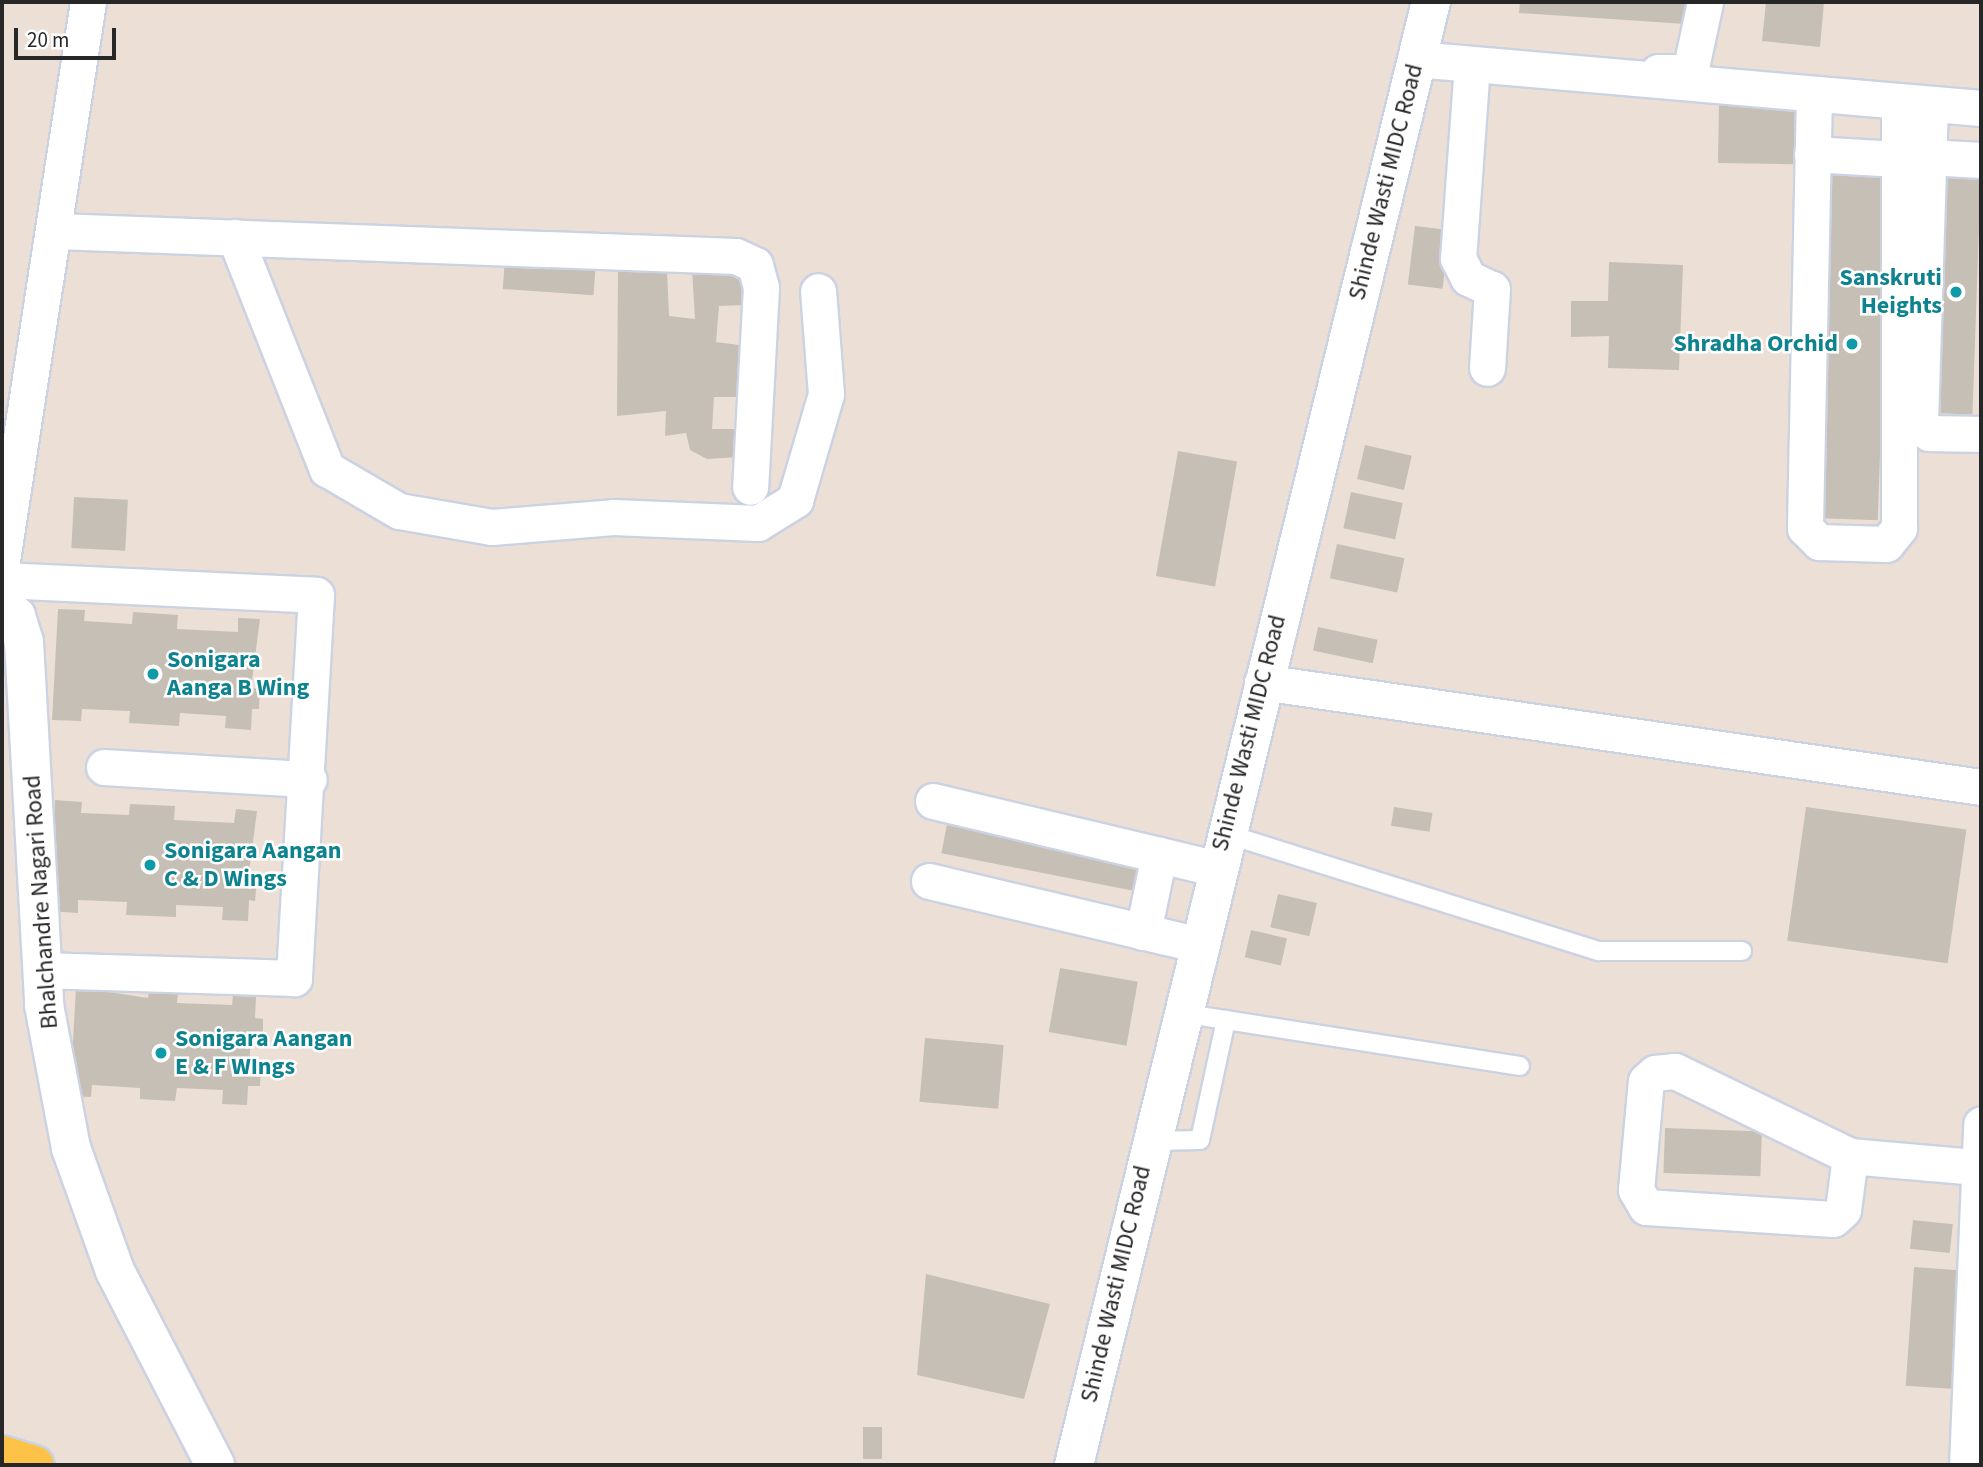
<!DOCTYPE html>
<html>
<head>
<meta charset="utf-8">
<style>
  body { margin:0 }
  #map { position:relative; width:1983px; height:1467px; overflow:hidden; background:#ece0d6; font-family:"Source Sans 3",sans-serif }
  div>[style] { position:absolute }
  .building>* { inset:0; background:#c5bfb6; transform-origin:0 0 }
  .roads { filter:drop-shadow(2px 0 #cbd2e2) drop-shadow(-2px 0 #cbd2e2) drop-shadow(0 2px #cbd2e2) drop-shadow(0 -2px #cbd2e2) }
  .lane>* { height:18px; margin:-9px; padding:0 9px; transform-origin:9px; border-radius:9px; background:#fff }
  .street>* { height:35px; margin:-17.5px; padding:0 17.5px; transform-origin:17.5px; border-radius:17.5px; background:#fff }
  .secondary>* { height:38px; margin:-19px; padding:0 19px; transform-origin:19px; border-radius:19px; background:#fff }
  .primary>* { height:38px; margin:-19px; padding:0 19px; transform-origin:19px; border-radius:19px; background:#fec248 }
  .dots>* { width:19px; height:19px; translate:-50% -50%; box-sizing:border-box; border:4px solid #fff; border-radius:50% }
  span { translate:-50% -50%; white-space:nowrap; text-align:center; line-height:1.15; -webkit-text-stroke:5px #fff; paint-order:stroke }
  .street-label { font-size:24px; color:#272727 }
  .culture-label { font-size:24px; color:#0d838f; font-weight:700 }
  .right { translate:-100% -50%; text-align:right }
  .left { translate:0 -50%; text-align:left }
  .frame { position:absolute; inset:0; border:4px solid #272727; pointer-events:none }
  .scale { position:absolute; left:14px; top:28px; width:102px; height:32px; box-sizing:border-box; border:4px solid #272727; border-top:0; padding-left:9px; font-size:21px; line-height:24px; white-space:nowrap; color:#272727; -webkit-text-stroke:5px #fff; paint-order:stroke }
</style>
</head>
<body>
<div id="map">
  <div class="building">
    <div style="clip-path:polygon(1520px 2px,1687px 2px,1686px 24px,1519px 13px)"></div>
    <div style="clip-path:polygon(1766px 2px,1824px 2px,1820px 47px,1762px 41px)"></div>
    <div style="left:1719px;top:103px;width:87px;height:60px;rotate:1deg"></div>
    <div style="left:1819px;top:168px;width:71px;height:350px;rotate:2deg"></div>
    <div style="left:1934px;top:169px;width:47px;height:244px;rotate:2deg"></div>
    <div style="left:1415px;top:226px;width:35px;height:59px;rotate:7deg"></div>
    <div style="left:505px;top:257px;width:91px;height:32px;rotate:4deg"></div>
    <div style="clip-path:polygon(1609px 262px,1683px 265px,1679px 370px,1608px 368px,1609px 336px,1571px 337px,1571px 301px,1608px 301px)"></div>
    <div style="clip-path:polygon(618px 265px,667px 271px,669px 316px,695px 319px,692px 270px,745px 277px,743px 305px,719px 306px,716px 342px,747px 346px,747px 397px,714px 397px,712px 429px,741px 429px,739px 457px,707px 459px,690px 450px,686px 433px,665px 436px,666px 411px,617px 416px)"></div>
    <div style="left:1365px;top:445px;width:48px;height:35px;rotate:13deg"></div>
    <div style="left:1178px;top:451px;width:60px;height:127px;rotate:10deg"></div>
    <div style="left:1351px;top:492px;width:53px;height:37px;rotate:12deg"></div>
    <div style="left:74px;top:497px;width:54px;height:51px;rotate:3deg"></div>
    <div style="left:1337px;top:544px;width:69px;height:35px;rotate:12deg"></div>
    <div style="clip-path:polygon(58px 609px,85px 610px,84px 621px,132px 624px,133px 612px,178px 615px,177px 629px,238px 632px,238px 618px,260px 619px,251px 688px,260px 689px,259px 709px,252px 709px,251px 730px,225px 728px,226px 716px,180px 713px,179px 726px,129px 723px,130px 711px,82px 709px,81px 721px,52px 720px)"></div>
    <div style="left:1318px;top:627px;width:61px;height:24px;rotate:12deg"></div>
    <div style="clip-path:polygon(55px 800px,82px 802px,81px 813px,129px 815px,130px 804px,175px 806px,174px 820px,234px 823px,236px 809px,257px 811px,248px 880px,257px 880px,255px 901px,249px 900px,248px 921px,222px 920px,223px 907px,176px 905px,176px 917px,126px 915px,127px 902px,78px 900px,78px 913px,49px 911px)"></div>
    <div style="left:1394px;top:807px;width:39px;height:19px;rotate:9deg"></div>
    <div style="left:1806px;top:807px;width:162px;height:135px;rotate:8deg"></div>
    <div style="left:949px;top:814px;width:205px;height:40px;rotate:11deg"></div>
    <div style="left:1278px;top:894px;width:40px;height:34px;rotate:13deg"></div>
    <div style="left:1251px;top:930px;width:37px;height:28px;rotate:13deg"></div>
    <div style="left:1060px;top:968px;width:79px;height:65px;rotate:10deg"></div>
    <div style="clip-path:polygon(76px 987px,148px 998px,149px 991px,178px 992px,177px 1003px,232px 1005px,233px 995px,256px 996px,255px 1018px,263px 1019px,263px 1037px,251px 1037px,249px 1068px,261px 1069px,260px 1086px,248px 1086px,247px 1105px,222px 1104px,223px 1090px,177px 1088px,175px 1101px,140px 1099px,140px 1088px,92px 1085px,91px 1097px,70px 1096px)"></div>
    <div style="left:925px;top:1038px;width:79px;height:64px;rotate:5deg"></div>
    <div style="left:1665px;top:1128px;width:97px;height:45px;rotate:2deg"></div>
    <div style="left:1913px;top:1220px;width:40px;height:29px;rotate:6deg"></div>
    <div style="left:1914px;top:1267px;width:56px;height:119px;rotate:4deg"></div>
    <div style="clip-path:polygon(926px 1274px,1050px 1304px,1024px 1399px,917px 1375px)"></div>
    <div style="left:882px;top:1427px;width:32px;height:19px;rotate:90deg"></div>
  </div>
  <div class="roads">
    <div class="lane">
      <div style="left:1224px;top:833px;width:393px;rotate:17.5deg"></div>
      <div style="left:1599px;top:951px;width:143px"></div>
      <div style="left:1181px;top:1013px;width:343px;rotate:8.9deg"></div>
      <div style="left:1150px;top:1141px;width:50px;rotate:-1.1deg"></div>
      <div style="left:1200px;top:1140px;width:123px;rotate:-77.8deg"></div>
    </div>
    <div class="street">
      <div style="left:1416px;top:59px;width:567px;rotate:4.96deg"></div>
      <div style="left:1472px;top:64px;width:195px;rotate:94.1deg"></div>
      <div style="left:1458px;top:258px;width:22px;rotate:63deg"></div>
      <div style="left:1468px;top:278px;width:26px;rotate:25deg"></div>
      <div style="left:1492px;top:289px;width:79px;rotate:93.6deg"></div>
      <div style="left:1658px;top:72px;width:32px"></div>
      <div style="left:1690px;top:72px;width:72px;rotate:-77.9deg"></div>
      <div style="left:1814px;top:94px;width:434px;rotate:91.2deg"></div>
      <div style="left:1805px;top:528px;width:20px;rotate:45deg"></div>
      <div style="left:1819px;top:542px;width:67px;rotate:1.7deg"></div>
      <div style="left:1886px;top:544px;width:21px;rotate:-51deg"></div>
      <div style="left:1899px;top:528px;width:427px;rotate:-90deg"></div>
      <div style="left:1930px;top:104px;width:317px;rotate:91.8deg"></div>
      <div style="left:1920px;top:421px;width:15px;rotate:53deg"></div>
      <div style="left:1929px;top:433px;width:52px;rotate:1.1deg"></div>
      <div style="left:1812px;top:154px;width:86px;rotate:3.3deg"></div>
      <div style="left:1928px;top:157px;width:53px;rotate:3.2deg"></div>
      <div style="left:56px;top:231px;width:680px;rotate:2.11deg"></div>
      <div style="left:736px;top:256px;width:21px;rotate:25deg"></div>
      <div style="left:755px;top:265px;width:23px;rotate:75deg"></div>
      <div style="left:761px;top:287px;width:200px;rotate:93.1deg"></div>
      <div style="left:235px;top:237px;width:250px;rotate:68.4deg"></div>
      <div style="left:327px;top:469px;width:83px;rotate:30.3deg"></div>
      <div style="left:399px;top:511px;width:94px;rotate:9.8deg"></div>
      <div style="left:492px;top:527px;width:121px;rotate:-4.7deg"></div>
      <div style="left:613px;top:517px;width:145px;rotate:2.4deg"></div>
      <div style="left:758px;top:523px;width:44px;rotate:-31.9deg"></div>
      <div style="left:795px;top:500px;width:110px;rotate:-73.7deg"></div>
      <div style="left:826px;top:394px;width:103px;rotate:-94.4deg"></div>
      <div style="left:2px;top:560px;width:565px;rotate:-81.24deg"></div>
      <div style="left:2px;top:580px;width:314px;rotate:2.7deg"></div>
      <div style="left:316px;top:595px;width:384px;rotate:93.3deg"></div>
      <div style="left:294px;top:978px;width:252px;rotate:-178.2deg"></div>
      <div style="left:1262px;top:682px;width:727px;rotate:8.31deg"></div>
      <div style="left:104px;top:767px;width:205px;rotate:3.4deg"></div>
      <div style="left:933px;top:801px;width:290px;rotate:13.4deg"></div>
      <div style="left:929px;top:881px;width:274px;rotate:13.3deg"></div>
      <div style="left:1143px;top:932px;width:79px;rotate:-78.3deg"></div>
      <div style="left:1850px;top:1156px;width:54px;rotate:97.4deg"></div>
      <div style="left:1843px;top:1210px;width:13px;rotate:138deg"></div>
      <div style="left:1833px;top:1219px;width:187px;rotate:-176.3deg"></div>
      <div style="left:1646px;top:1207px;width:20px;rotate:-120deg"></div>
      <div style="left:1636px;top:1190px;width:109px;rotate:-84.8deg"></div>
      <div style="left:1646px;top:1081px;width:12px;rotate:-42deg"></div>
      <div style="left:1655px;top:1073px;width:20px;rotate:-6deg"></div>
      <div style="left:1675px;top:1071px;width:195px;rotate:25.9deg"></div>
      <div style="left:1850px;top:1156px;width:127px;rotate:5deg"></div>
      <div style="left:1967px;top:1465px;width:341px;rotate:-87.6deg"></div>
    </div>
    <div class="secondary">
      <div style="left:2px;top:611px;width:15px;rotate:20deg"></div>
      <div style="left:16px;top:616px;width:27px;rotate:73deg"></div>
      <div style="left:24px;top:642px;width:364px;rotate:86.8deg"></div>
      <div style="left:44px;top:1005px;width:146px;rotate:79.3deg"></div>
      <div style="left:71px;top:1148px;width:131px;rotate:70.3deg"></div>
      <div style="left:115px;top:1271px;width:218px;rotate:62.7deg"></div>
      <div style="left:1074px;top:1465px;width:1506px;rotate:-76.29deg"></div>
    </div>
    <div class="primary">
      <div style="left:2px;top:1455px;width:34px;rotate:17deg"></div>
    </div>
  </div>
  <div class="dots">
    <div style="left:1956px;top:292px;background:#0f9aa8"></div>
    <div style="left:1852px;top:344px;background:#0f9aa8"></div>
    <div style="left:153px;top:674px;background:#0f9aa8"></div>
    <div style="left:150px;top:865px;background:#0f9aa8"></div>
    <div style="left:161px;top:1053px;background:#0f9aa8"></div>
  </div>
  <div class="street-label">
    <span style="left:1386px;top:182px;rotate:-76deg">Shinde Wasti MIDC Road</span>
    <span style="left:1249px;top:733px;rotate:-76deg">Shinde Wasti MIDC Road</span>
    <span style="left:41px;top:902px;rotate:-94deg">Bhalchandre Nagari Road</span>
    <span style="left:1116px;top:1284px;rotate:-77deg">Shinde Wasti MIDC Road</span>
  </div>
  <div class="culture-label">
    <span class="right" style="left:1942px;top:292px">Sanskruti<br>Heights</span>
    <span class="right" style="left:1838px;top:344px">Shradha Orchid</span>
    <span class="left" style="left:167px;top:674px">Sonigara<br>Aanga B Wing</span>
    <span class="left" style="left:164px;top:865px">Sonigara Aangan<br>C &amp; D Wings</span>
    <span class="left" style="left:175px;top:1053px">Sonigara Aangan<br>E &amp; F WIngs</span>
  </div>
  <div class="frame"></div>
  <div class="scale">20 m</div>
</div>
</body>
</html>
